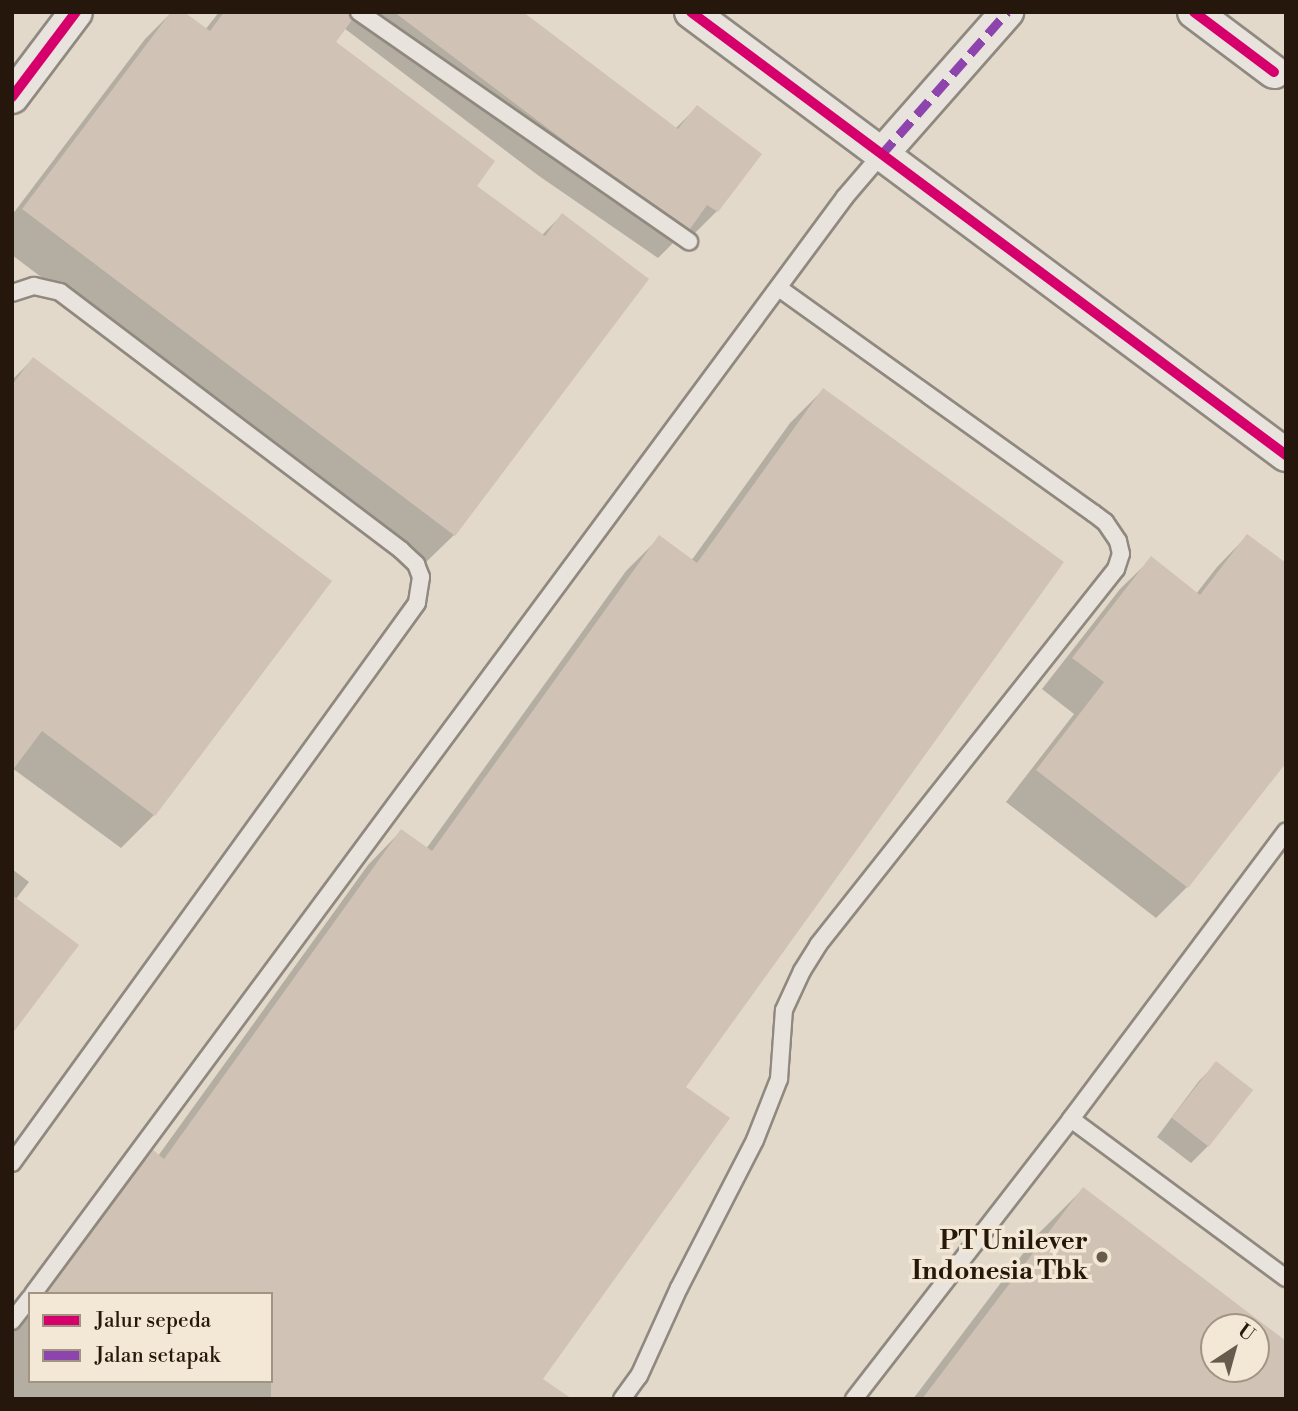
<!DOCTYPE html>
<html>
<head>
<meta charset="utf-8">
<style>
  body { margin:0 }
  #map { position:relative; width:1298px; height:1411px; overflow:hidden; background:#e2d9ca; font-family:"Libre Bodoni",serif }
  div>[style] { position:absolute }
  .shadow>* { inset:0; background:#0003 }
  .building>* { inset:0; background:#d0c2b4; transform-origin:0 0 }
  .roads { filter:drop-shadow(2px 0 #908980) drop-shadow(-2px 0 #908980) drop-shadow(0 2px #908980) drop-shadow(0 -2px #908980) }
  .service>* { height:16px; margin:-8px; padding:0 8px; transform-origin:8px; border-radius:8px; background:#e8e3dc }
  .minor>* { height:32px; margin:-16px; padding:0 16px; transform-origin:16px; border-radius:16px; background:#e8e3dc }
  .quiet>* { height:9px; margin-top:-4.5px; transform-origin:0; background:repeating-linear-gradient(90deg,#8e44ad 0 18px,transparent 0 27px) }
  .cycleway>* { height:10px; margin:-5px; padding:0 5px; transform-origin:5px; border-radius:5px; background:#d6006c }
  .dots>* { width:19px; height:19px; translate:-50% -50%; box-sizing:border-box; border:4px solid #f3e8d5; border-radius:50% }
  span { translate:-50% -50%; white-space:nowrap; text-align:center; line-height:1.15; -webkit-text-stroke:7px #f3e8d5; paint-order:stroke }
  .poi-label { font-size:26px; color:#25170c; font-weight:700 }
  .right { translate:-100% -50%; text-align:right }
  .frame { position:absolute; inset:0; border:14px solid #25170c; pointer-events:none }
  .legend { position:absolute; left:28px; top:1292px; width:245px; height:91px; box-sizing:border-box; background:#f3e8d5; border:2px solid #a19485; margin:0; padding:9px 12px; list-style:none; font-size:21px; color:#25170c }
  .legend li { display:flex; align-items:center; gap:14px; height:35px }
  .legend b { width:35px; border:2px solid #a19485 }
  .north { position:absolute; left:1200px; top:1313px; width:70px; height:70px; box-sizing:border-box; background:#f3e8d5; border:2px solid #a19485; border-radius:50%; rotate:36deg; font-size:19px; font-weight:700; line-height:28px; text-align:center; color:#25170c }
  .north::after { content:''; display:block; margin:auto; width:24px; height:32px; background:#675b4e; clip-path:polygon(50% 0,100% 100%,50% 72%,0 100%) }
</style>
</head>
<body>
<div id="map">
  <div class="shadow">
    <div style="clip-path:polygon(172px 12px,205px 30px,219px 12px,522px 12px,675px 129px,697px 107px,760px 154px,717px 211px,686px 242px,679px 237px,658px 258px,539px 176px,344px 28px,334px 42px,475px 186px,541px 236px,562px 215px,454px 535px,423px 565px,12px 255px,12px 215px,145px 39px)"></div>
    <div style="clip-path:polygon(33px 359px,154px 815px,121px 848px,12px 768px,12px 380px)"></div>
    <div style="clip-path:polygon(823px 390px,683px 1087px,541px 1379px,559px 1399px,12px 1399px,12px 1330px,30px 1307px,30px 1381px,271px 1381px,271px 1294px,39px 1294px,119px 1186px,153px 1152px,158px 1156px,368px 865px,401px 831px,426px 849px,626px 571px,659px 538px,691px 561px,790px 423px)"></div>
    <div style="clip-path:polygon(1247px 536px,1187px 887px,1156px 918px,1006px 802px,1074px 714px,1042px 689px,1120px 589px,1151px 559px,1196px 594px,1217px 567px)"></div>
    <div style="clip-path:polygon(12px 869px,29px 882px,15px 900px,12px 1031px)"></div>
    <div style="clip-path:polygon(1216px 1064px,1208px 1146px,1191px 1163px,1157px 1137px,1199px 1081px)"></div>
    <div style="clip-path:polygon(evenodd,1083px 1189px,1286px 1343px,1286px 1399px,913px 1399px,1037px 1235px,1083px 1189px,1214px 1327px,1256px 1327px,1256px 1369px,1214px 1369px,1214px 1327px)"></div>
  </div>
  <div class="building">
    <div style="clip-path:polygon(171px 12px,184px 12px,210px 31px,224px 12px,349px 12px,352px 20px,336px 42px,495px 161px,477px 186px,545px 236px,562px 213px,649px 279px,455px 536px,22px 209px)"></div>
    <div style="clip-path:polygon(394px 12px,523px 12px,678px 129px,697px 105px,762px 154px,718px 212px,707px 205px,690px 229px,570px 145px)"></div>
    <div style="clip-path:polygon(33px 357px,332px 581px,155px 816px,42px 731px,12px 771px,12px 385px)"></div>
    <div style="clip-path:polygon(823px 388px,1064px 562px,686px 1087px,730px 1118px,543px 1379px,572px 1399px,271px 1399px,271px 1294px,46px 1294px,153px 1150px,164px 1159px,401px 829px,432px 851px,659px 535px,697px 563px)"></div>
    <div style="clip-path:polygon(1247px 534px,1286px 563px,1286px 763px,1188px 888px,1036px 770px,1104px 682px,1072px 658px,1151px 556px,1200px 595px)"></div>
    <div style="clip-path:polygon(12px 895px,79px 945px,12px 1034px)"></div>
    <div style="left:1216px;top:1061px;width:47px;height:72px;rotate:38deg"></div>
    <div style="clip-path:polygon(evenodd,1083px 1187px,1286px 1341px,1286px 1399px,922px 1399px,1083px 1187px,1214px 1327px,1256px 1327px,1256px 1369px,1214px 1369px,1214px 1327px)"></div>
  </div>
  <div class="roads">
    <div class="service">
      <div style="left:359px;top:12px;width:402px;rotate:34.8deg"></div>
      <div style="left:12px;top:293px;width:23px;rotate:-18deg"></div>
      <div style="left:34px;top:286px;width:27px;rotate:13deg"></div>
      <div style="left:60px;top:292px;width:428px;rotate:37.1deg"></div>
      <div style="left:401px;top:550px;width:21px;rotate:43deg"></div>
      <div style="left:416px;top:564px;width:14px;rotate:69deg"></div>
      <div style="left:421px;top:577px;width:26px;rotate:99deg"></div>
      <div style="left:417px;top:603px;width:691px;rotate:125.87deg"></div>
      <div style="left:1071px;top:1119px;width:267px;rotate:36.5deg"></div>
      <div style="left:33px;top:1294px;width:1365px;rotate:-53.49deg"></div>
      <div style="left:845px;top:197px;width:55px;rotate:-49.4deg"></div>
      <div style="left:12px;top:1321px;width:29px;rotate:-52deg"></div>
      <div style="left:622px;top:1399px;width:29px;rotate:-54deg"></div>
      <div style="left:639px;top:1376px;width:97px;rotate:-65.6deg"></div>
      <div style="left:679px;top:1288px;width:166px;rotate:-62.8deg"></div>
      <div style="left:755px;top:1140px;width:66px;rotate:-68.5deg"></div>
      <div style="left:779px;top:1079px;width:69px;rotate:-85.9deg"></div>
      <div style="left:784px;top:1010px;width:43px;rotate:-65.2deg"></div>
      <div style="left:802px;top:971px;width:31px;rotate:-58deg"></div>
      <div style="left:818px;top:945px;width:480px;rotate:-51.6deg"></div>
      <div style="left:1116px;top:569px;width:16px;rotate:-72deg"></div>
      <div style="left:1121px;top:554px;width:13px;rotate:-103deg"></div>
      <div style="left:1118px;top:541px;width:23px;rotate:-124deg"></div>
      <div style="left:1105px;top:522px;width:15px;rotate:-143deg"></div>
      <div style="left:1093px;top:513px;width:386px;rotate:-144.4deg"></div>
      <div style="left:854px;top:1399px;width:354px;rotate:-52.2deg"></div>
      <div style="left:1071px;top:1119px;width:359px;rotate:-53.2deg"></div>
    </div>
    <div class="minor">
      <div style="left:691px;top:12px;width:742px;rotate:36.67deg"></div>
      <div style="left:1194px;top:12px;width:100px;rotate:36.9deg"></div>
      <div style="left:12px;top:97px;width:106px;rotate:-53deg"></div>
      <div style="left:881px;top:155px;width:191px;rotate:-48.6deg"></div>
    </div>
  </div>
  <div class="quiet">
    <div style="left:881px;top:155px;width:191px;rotate:-48.6deg"></div>
  </div>
  <div class="cycleway">
    <div style="left:691px;top:12px;width:742px;rotate:36.67deg"></div>
    <div style="left:1194px;top:12px;width:100px;rotate:36.9deg"></div>
    <div style="left:12px;top:97px;width:106px;rotate:-53deg"></div>
  </div>
  <div class="dots">
    <div style="left:1102px;top:1257px;background:#675b4e"></div>
  </div>
  <div class="poi-label">
    <span class="right" style="left:1088px;top:1257px">PT Unilever<br>Indonesia Tbk</span>
  </div>
  <div class="frame"></div>
  <ul class="legend">
  <li><b style="height:9px;background:#d6006c"></b>Jalur sepeda</li>
  <li><b style="height:9px;background:#8e44ad"></b>Jalan setapak</li>
  </ul>
  <div class="north">U</div>
</div>
</body>
</html>
